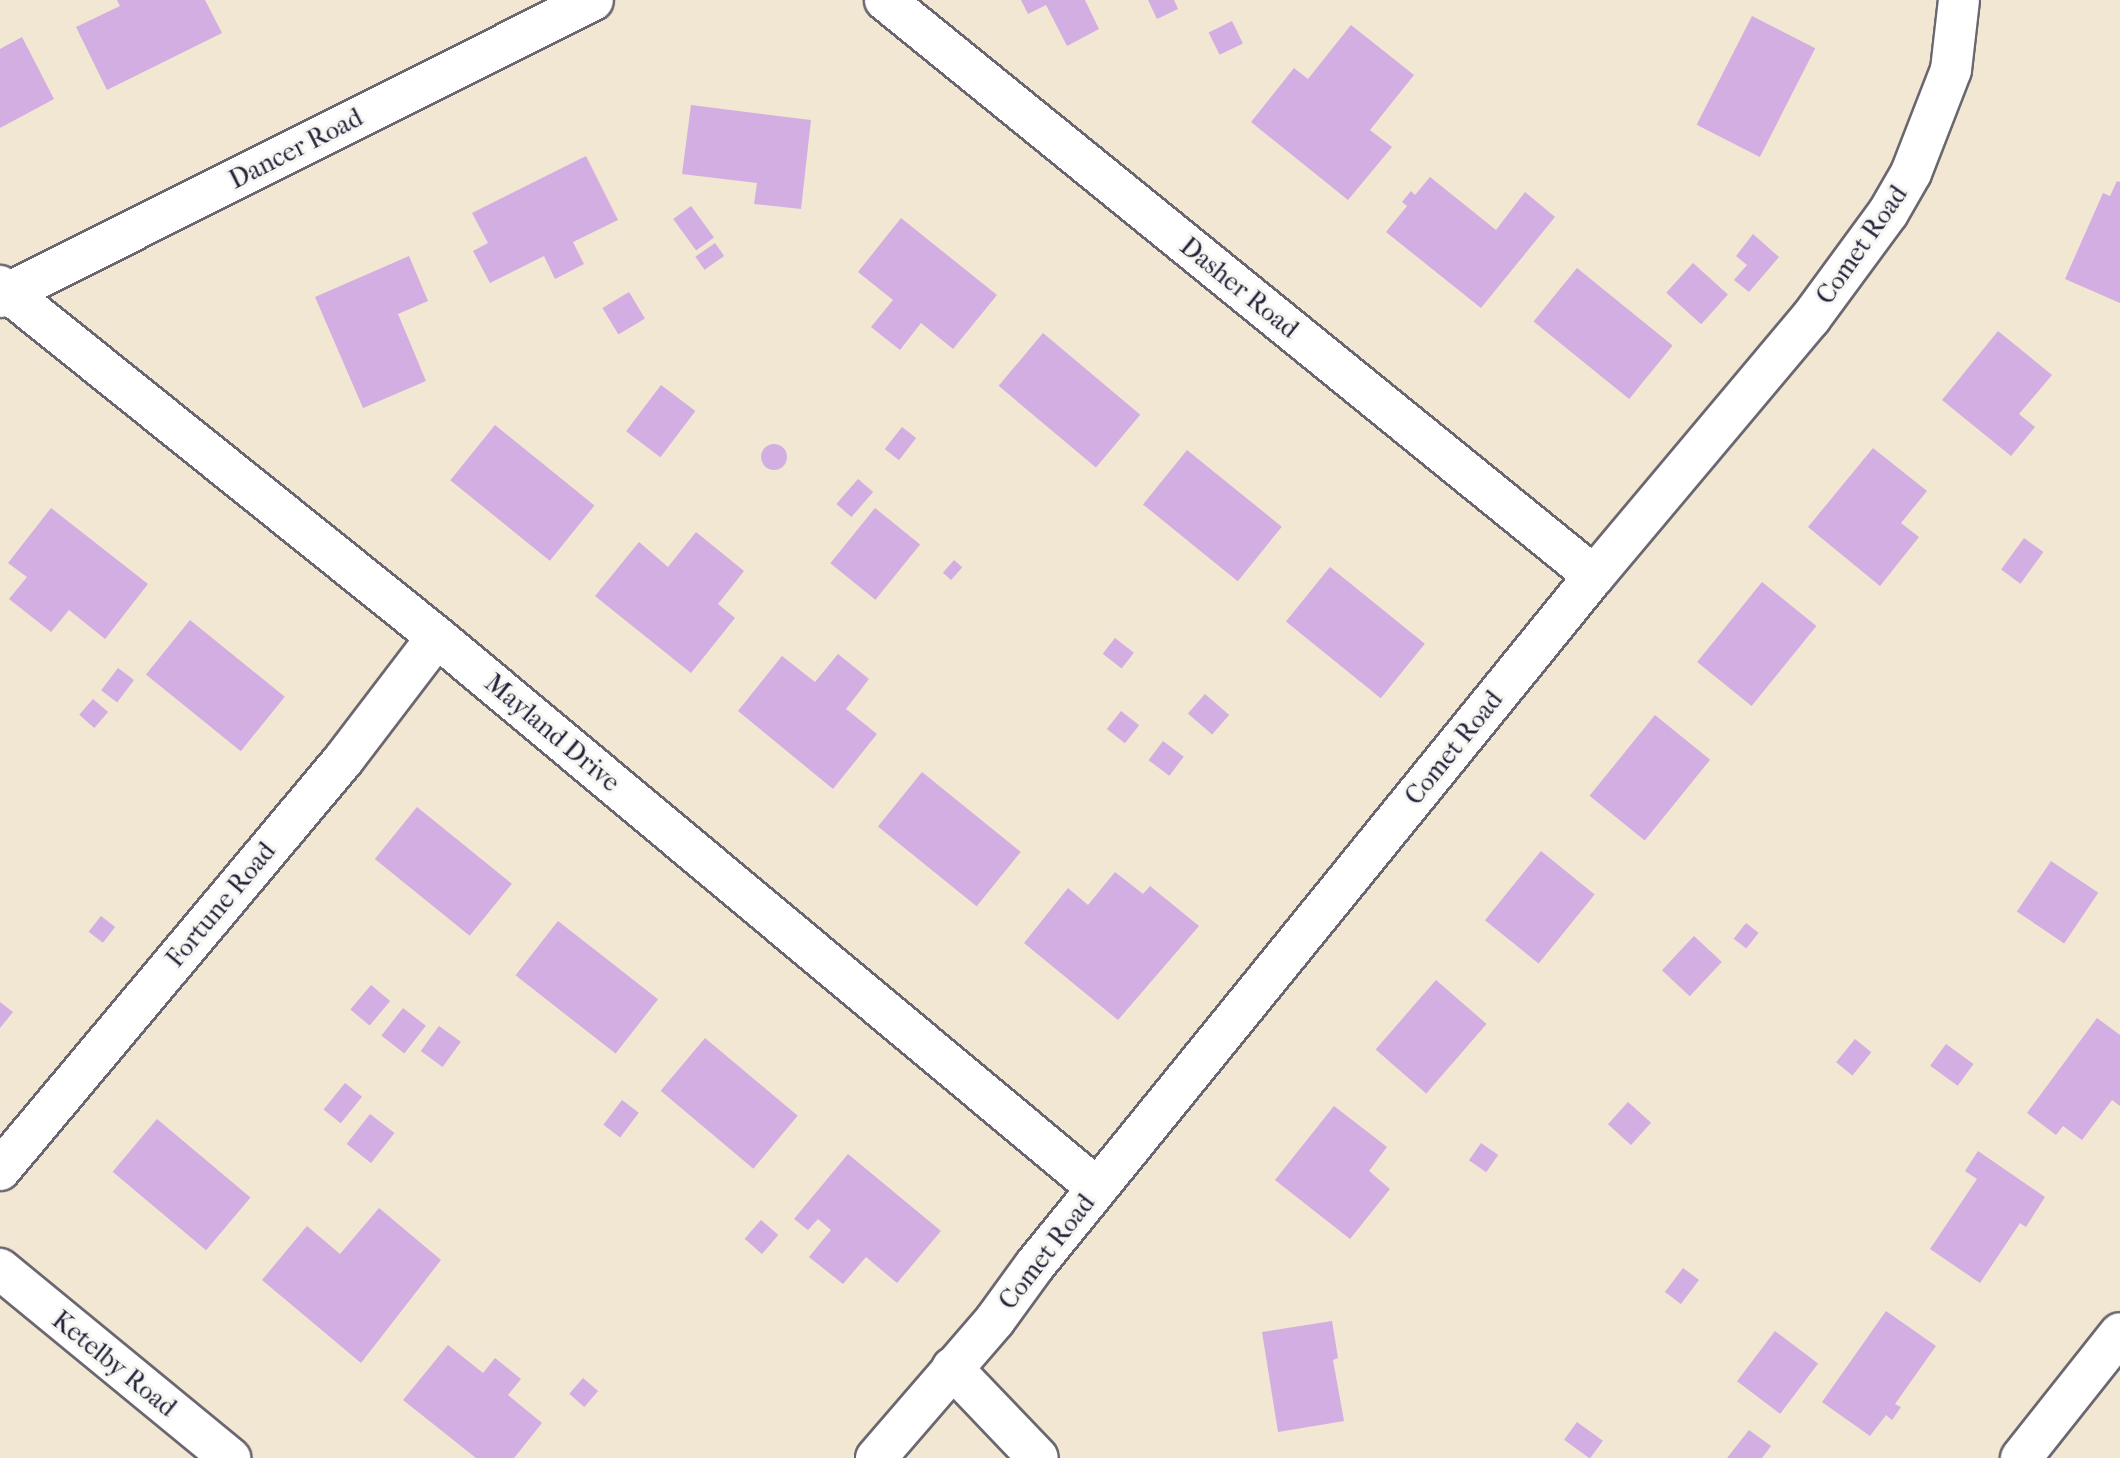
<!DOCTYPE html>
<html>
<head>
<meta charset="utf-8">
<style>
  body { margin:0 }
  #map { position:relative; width:2120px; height:1458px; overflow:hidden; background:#f2e7d2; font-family:"IM FELL French Canon",serif }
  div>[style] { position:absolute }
  .building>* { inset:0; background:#d2aee2; transform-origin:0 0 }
  .round { border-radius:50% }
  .roads { filter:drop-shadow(2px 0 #6b6770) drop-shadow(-2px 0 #6b6770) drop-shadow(0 2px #6b6770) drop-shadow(0 -2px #6b6770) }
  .minor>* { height:40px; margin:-20px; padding:0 20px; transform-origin:20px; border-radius:20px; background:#fff }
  span { translate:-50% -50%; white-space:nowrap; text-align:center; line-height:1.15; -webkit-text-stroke:6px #f6f6f2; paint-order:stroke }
  .street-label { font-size:26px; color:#22223b }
</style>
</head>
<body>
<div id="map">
  <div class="building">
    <div style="clip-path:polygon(117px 0,205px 0,222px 33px,107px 90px,76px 27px,120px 6px)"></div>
    <div style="clip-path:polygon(1021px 0,1085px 0,1099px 29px,1067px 46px,1046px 5px,1028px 14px)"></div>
    <div style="clip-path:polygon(1148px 0,1174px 0,1178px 9px,1157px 19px)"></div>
    <div style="left:1752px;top:16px;width:71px;height:122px;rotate:27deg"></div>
    <div style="left:1232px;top:21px;width:25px;height:26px;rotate:64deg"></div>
    <div style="clip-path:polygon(1351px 25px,1414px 75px,1370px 130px,1392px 147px,1348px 200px,1251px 122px,1294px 68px,1308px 79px)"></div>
    <div style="clip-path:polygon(22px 37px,54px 99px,0 128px,0 49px)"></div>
    <div style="clip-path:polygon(691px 105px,811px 120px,801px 209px,754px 204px,757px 183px,682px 174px)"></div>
    <div style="clip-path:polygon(586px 156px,618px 220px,573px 242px,584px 264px,555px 279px,544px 256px,490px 283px,473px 251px,488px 243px,472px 213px)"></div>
    <div style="clip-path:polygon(1430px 177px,1496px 230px,1525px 192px,1555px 217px,1481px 308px,1386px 232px,1407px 206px,1402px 202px,1411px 191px,1415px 195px)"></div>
    <div style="clip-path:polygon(2117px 181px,2120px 182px,2120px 303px,2065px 279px,2103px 193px,2110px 196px)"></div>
    <div style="left:691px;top:206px;width:39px;height:22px;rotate:54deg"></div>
    <div style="clip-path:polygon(901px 218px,997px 295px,953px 349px,921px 323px,900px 350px,871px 327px,893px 300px,858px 272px)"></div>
    <div style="clip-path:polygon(1753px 234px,1779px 257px,1749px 292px,1734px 280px,1747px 265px,1736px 256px)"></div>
    <div style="left:715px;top:243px;width:16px;height:24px;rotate:55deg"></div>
    <div style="clip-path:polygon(409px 256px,428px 301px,398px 314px,426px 381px,363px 408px,315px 297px)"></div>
    <div style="left:1693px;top:263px;width:47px;height:40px;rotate:42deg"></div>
    <div style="left:1577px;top:268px;width:123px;height:69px;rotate:39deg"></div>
    <div style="left:629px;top:292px;width:31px;height:31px;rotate:59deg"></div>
    <div style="clip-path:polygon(1998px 331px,2052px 375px,2019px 414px,2035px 427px,2011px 456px,1942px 400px)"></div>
    <div style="left:1043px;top:333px;width:127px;height:69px;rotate:40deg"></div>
    <div style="left:661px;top:385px;width:43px;height:58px;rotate:37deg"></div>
    <div style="left:495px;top:425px;width:128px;height:71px;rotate:39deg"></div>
    <div style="left:902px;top:427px;width:18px;height:28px;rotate:38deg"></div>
    <div class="round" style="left:761px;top:444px;width:26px;height:26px"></div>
    <div style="clip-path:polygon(1873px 448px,1927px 491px,1901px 523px,1919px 537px,1880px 586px,1808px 527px)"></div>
    <div style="left:1187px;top:450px;width:122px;height:70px;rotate:39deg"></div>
    <div style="left:858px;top:479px;width:20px;height:33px;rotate:41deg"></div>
    <div style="clip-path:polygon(51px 508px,148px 584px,105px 639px,69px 610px,51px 632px,9px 599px,27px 577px,8px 563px)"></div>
    <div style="left:875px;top:508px;width:58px;height:71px;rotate:39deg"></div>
    <div style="clip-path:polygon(696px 532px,744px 571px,718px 604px,735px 618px,691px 673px,595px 596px,639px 542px,668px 567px)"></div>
    <div style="left:2024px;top:538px;width:24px;height:39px;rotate:36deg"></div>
    <div style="left:954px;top:560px;width:11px;height:17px;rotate:41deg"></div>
    <div style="left:1330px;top:567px;width:122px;height:70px;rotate:39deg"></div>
    <div style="left:1762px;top:582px;width:70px;height:103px;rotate:39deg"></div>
    <div style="left:190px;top:620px;width:122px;height:70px;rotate:39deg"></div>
    <div style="left:1115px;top:638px;width:24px;height:20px;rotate:38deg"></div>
    <div style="clip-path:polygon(838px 654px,869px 679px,846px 709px,877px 734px,833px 789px,738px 711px,782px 656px,815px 682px)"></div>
    <div style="left:118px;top:668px;width:20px;height:28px;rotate:37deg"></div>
    <div style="left:1205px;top:694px;width:32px;height:26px;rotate:41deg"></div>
    <div style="left:93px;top:699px;width:20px;height:21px;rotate:41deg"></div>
    <div style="left:1121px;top:711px;width:23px;height:23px;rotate:38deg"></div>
    <div style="left:1655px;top:715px;width:71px;height:104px;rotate:39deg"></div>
    <div style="left:1163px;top:741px;width:26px;height:24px;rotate:37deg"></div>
    <div style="left:922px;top:772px;width:127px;height:70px;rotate:39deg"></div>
    <div style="left:417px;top:807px;width:122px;height:67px;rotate:39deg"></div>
    <div style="left:1541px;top:851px;width:69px;height:89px;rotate:39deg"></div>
    <div style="left:2051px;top:861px;width:57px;height:61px;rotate:34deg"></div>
    <div style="clip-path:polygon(1115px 872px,1143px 894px,1150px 886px,1199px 926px,1118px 1020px,1024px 943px,1068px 888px,1088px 905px)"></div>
    <div style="left:101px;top:916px;width:18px;height:20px;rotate:38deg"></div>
    <div style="left:558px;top:921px;width:127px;height:69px;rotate:38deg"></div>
    <div style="left:1746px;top:923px;width:16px;height:20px;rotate:38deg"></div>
    <div style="left:1694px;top:936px;width:38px;height:47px;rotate:43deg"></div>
    <div style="left:1436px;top:980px;width:67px;height:92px;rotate:41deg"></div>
    <div style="left:371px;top:985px;width:25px;height:32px;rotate:40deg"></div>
    <div style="clip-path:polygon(0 1002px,13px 1012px,0 1028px)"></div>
    <div style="left:403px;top:1008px;width:29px;height:35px;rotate:38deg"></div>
    <div style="clip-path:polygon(2097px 1018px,2120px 1035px,2120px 1106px,2112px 1100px,2082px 1140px,2063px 1126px,2056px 1135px,2027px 1113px)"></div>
    <div style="left:439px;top:1026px;width:27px;height:31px;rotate:36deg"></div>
    <div style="left:705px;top:1038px;width:121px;height:69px;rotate:40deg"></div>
    <div style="left:1855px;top:1039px;width:21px;height:30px;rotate:39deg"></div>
    <div style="left:1946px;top:1044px;width:34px;height:27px;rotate:36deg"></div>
    <div style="left:345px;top:1083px;width:22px;height:34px;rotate:39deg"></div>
    <div style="left:622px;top:1100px;width:21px;height:31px;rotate:37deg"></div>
    <div style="left:1628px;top:1102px;width:31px;height:30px;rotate:42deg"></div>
    <div style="clip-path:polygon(1334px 1106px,1387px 1147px,1369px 1171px,1390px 1189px,1350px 1239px,1275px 1180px)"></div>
    <div style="left:370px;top:1114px;width:31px;height:38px;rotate:38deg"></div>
    <div style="left:157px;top:1119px;width:122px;height:69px;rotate:40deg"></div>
    <div style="left:1481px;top:1143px;width:21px;height:21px;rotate:35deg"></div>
    <div style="clip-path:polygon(1978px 1151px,2045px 1197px,2026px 1227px,2020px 1223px,1980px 1283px,1930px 1249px,1977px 1179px,1965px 1171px)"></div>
    <div style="clip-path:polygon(848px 1154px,941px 1231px,897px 1283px,866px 1257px,843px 1284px,809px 1257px,831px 1230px,818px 1219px,808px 1230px,794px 1219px)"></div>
    <div style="clip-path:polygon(379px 1208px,441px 1260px,361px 1363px,262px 1280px,307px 1226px,340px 1254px)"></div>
    <div style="left:761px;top:1220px;width:23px;height:25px;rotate:41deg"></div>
    <div style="left:1683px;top:1268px;width:20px;height:30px;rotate:37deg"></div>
    <div style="clip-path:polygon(1886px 1311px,1936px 1346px,1895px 1404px,1901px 1407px,1892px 1420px,1886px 1415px,1870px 1436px,1822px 1402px)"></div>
    <div style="clip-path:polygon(1332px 1321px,1338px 1358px,1333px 1360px,1344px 1421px,1278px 1432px,1262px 1332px)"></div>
    <div style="left:1775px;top:1331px;width:54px;height:63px;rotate:37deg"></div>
    <div style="clip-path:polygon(448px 1345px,483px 1373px,495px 1358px,521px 1379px,508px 1395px,542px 1423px,514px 1458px,476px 1458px,403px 1400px)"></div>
    <div style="left:583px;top:1378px;width:20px;height:21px;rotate:41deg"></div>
    <div style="left:1577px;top:1422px;width:32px;height:22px;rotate:36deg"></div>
    <div style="clip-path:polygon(1749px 1430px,1771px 1446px,1762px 1458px,1727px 1458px)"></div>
  </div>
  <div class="roads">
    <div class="minor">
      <div style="left:885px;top:0;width:913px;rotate:39.09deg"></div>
      <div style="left:0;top:286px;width:561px;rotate:38.77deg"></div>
      <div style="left:437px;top:637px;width:860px;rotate:39.86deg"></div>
      <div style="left:0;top:297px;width:663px;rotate:-26.6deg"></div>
      <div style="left:0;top:1170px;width:536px;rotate:-50.07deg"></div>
      <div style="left:344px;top:759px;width:153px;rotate:-52.7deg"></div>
      <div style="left:0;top:1269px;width:298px;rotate:39.4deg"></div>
      <div style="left:952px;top:1368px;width:124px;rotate:46.3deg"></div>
      <div style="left:876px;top:1458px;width:182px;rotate:-49.2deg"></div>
      <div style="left:995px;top:1320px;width:68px;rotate:-54deg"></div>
      <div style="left:1035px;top:1265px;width:887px;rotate:-50.95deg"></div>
      <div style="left:1594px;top:576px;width:336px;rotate:-50deg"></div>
      <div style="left:1810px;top:319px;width:132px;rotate:-53.7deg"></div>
      <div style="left:1888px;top:213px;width:46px;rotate:-60.1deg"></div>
      <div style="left:1911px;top:173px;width:110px;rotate:-68.8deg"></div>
      <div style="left:1951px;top:70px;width:70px;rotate:-83.5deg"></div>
      <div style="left:2021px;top:1458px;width:159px;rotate:-51.6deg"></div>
    </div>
  </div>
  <div class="street-label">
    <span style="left:296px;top:149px;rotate:-27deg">Dancer Road</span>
    <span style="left:1862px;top:245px;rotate:-55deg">Comet Road</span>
    <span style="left:1239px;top:288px;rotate:39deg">Dasher Road</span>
    <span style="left:552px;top:733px;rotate:40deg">Mayland Drive</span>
    <span style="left:1454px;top:748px;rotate:-51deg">Comet Road</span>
    <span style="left:221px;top:905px;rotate:-50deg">Fortune Road</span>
    <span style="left:1047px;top:1252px;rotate:-52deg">Comet Road</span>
    <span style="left:114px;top:1364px;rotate:39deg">Ketelby Road</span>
  </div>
</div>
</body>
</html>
